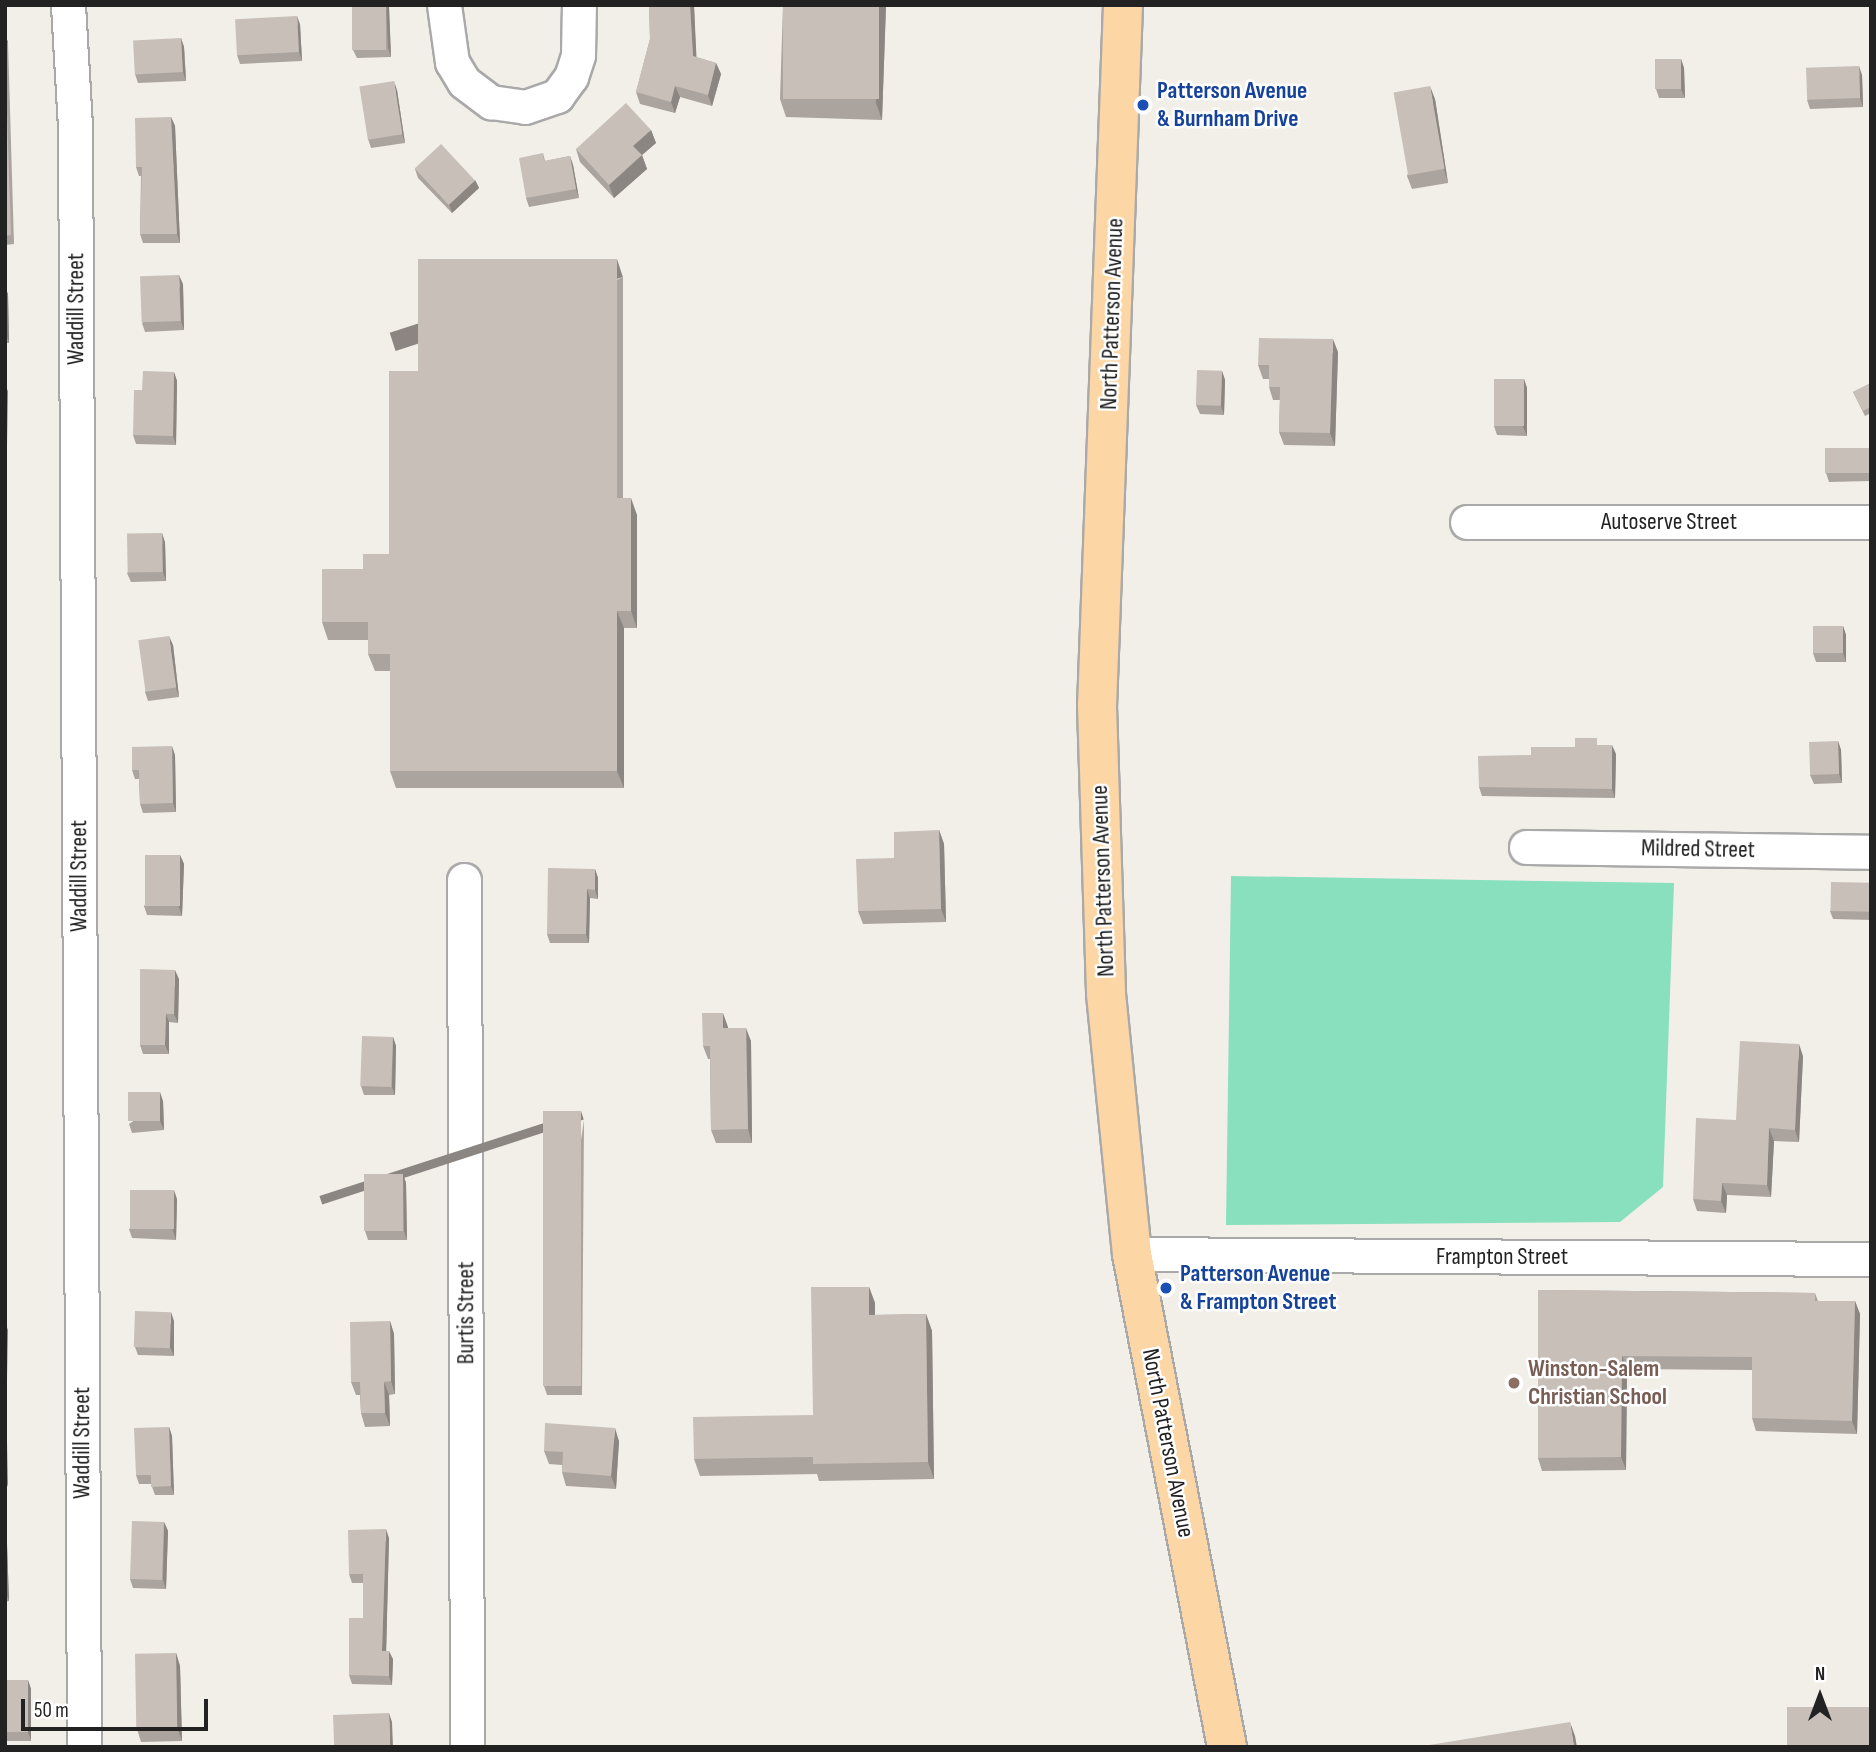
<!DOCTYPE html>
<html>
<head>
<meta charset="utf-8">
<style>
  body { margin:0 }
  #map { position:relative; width:1876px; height:1752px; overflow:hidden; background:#f2efe9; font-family:"Sofia Sans Condensed",sans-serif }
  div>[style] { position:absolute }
  .pitch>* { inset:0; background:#88e0be }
  .roads { filter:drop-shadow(2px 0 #a9a9a9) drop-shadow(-2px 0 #a9a9a9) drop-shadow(0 2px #a9a9a9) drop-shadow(0 -2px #a9a9a9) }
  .minor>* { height:33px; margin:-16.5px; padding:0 16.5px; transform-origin:16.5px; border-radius:16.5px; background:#fff }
  .major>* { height:38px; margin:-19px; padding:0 19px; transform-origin:19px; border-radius:19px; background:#fcd6a4 }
  .wall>* { inset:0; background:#aba49e }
  .shaded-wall>* { inset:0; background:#8b8681; transform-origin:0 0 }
  .building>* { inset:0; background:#c7bfb8; transform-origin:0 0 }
  .dots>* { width:19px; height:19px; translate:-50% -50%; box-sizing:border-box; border:4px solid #fff; border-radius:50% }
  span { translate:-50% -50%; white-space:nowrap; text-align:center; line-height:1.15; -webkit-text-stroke:5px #fff; paint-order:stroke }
  .transit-label { font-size:24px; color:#164399; font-weight:700 }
  .left { translate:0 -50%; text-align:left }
  .street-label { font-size:24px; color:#222 }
  .education-label { font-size:24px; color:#785e54; font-weight:700 }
  .frame { position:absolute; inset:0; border:7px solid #222; pointer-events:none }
  .north { position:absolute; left:1785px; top:1661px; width:70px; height:70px; -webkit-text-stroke:5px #fff; paint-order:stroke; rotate:0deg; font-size:19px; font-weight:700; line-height:28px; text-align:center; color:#222 }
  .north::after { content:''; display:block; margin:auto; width:24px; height:32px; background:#222; clip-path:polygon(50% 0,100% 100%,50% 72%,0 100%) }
  .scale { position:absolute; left:21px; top:1699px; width:187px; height:32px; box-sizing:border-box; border:4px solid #222; border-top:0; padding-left:9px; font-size:21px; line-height:24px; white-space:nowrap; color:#222; -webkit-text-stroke:5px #fff; paint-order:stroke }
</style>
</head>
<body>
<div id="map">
  <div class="pitch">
    <div style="clip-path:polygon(1231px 876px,1674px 883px,1663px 1187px,1620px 1222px,1226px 1225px)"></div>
  </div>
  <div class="roads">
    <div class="minor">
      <div style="left:68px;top:5px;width:123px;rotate:86.7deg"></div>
      <div style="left:75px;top:128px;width:1619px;rotate:89.68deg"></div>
      <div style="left:444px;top:5px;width:58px;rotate:82deg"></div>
      <div style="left:452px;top:62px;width:23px;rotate:59deg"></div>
      <div style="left:464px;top:82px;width:34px;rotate:37deg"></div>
      <div style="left:491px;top:102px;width:34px;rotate:8deg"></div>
      <div style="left:525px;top:107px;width:34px;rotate:-19deg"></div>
      <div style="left:557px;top:96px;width:24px;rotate:-54deg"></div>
      <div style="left:571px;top:77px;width:23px;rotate:-72deg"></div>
      <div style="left:578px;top:55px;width:50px;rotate:-88.9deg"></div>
      <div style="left:1467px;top:522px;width:404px"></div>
      <div style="left:1526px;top:847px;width:345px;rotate:0.8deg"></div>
      <div style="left:464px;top:880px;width:867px;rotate:89.8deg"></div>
      <div style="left:1132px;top:1254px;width:739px;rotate:0.39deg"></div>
    </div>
    <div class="major">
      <div style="left:1123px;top:5px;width:701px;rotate:92.12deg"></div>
      <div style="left:1097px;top:706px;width:288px;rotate:88.2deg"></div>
      <div style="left:1106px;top:994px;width:261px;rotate:84.3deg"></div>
      <div style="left:1132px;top:1254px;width:502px;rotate:79.09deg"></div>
    </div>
  </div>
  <div class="wall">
    <div style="clip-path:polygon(649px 5px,694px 5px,696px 57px,716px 63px,721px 74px,712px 106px,680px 97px,675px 113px,640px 104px,636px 92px,650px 39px)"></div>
    <div style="clip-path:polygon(783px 5px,886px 5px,882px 120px,786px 117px,780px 99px)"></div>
    <div style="clip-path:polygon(389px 7px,391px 57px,357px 58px,353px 50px)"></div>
    <div style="clip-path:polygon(300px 24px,302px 61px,240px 64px,237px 55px)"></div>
    <div style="clip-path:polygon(5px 35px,8px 42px,14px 244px,5px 245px)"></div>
    <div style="clip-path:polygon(181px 38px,184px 47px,186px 81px,138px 83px,135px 74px)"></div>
    <div style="clip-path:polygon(1681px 59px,1684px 68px,1685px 98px,1659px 98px,1656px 89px)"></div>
    <div style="clip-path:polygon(1862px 75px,1863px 107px,1810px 109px,1807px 100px)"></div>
    <div style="clip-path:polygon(397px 90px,405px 143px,371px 148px,368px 139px)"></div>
    <div style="clip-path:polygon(1435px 99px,1448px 183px,1412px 189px,1407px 176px)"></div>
    <div style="clip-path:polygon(171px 117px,175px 126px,180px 243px,143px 243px,140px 234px,141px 176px,139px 176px,136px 167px)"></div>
    <div style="clip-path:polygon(651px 130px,656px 143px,642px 155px,647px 169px,614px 198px,580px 162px,576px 149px)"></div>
    <div style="clip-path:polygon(543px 153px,545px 161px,570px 156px,573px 165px,579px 198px,529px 207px,526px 198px)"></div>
    <div style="clip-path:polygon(415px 169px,475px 180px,479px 188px,452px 213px,418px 178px)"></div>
    <div style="clip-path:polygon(623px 277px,623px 498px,637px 515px,637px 628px,624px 628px,624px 788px,396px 788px,390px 771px,390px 671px,375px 671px,368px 654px,368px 640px,328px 640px,322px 622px,363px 569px,389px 554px,418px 371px)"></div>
    <div style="clip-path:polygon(183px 284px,184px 330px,145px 332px,142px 323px)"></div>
    <div style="clip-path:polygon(5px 287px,8px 294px,9px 343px,5px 343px)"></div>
    <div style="clip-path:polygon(1338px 352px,1335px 446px,1284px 445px,1279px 432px,1280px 400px,1273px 400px,1269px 387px,1269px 379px,1263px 379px,1258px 365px)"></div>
    <div style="clip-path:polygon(1222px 371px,1225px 380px,1224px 415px,1200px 414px,1196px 405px)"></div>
    <div style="clip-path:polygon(174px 372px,177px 381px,176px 445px,136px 444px,133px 435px,142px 390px)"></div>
    <div style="clip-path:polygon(1524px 379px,1527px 388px,1527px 436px,1497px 435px,1494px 426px)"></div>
    <div style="clip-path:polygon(1871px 383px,1871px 413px,1865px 416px,1853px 392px)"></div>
    <div style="clip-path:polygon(1871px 448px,1871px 481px,1829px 482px,1826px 473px)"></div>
    <div style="clip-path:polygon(165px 542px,166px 581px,131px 582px,127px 573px)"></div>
    <div style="clip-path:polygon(1843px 626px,1846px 635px,1846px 662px,1816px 662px,1813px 653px)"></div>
    <div style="clip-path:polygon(173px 645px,179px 697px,148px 701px,145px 692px)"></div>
    <div style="clip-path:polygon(1838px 741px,1841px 750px,1842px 783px,1814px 784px,1810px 775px)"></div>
    <div style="clip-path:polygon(1600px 745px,1616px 754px,1615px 798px,1482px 796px,1479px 787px,1575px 747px)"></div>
    <div style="clip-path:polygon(175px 755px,176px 812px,143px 813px,140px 804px,139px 779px,135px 779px,132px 770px)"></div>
    <div style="clip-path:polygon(939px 830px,944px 844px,946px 922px,863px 924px,858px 911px,894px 858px)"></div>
    <div style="clip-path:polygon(180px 855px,184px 864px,182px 916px,147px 915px,144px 906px)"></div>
    <div style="clip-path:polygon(595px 869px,598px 878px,598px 899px,590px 898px,589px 943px,550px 943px,547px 934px)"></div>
    <div style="clip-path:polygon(1871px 883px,1871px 920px,1833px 919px,1830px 911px)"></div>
    <div style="clip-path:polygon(179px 979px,178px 1023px,169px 1022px,169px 1054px,143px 1054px,140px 1045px)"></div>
    <div style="clip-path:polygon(728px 1027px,728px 1028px,751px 1041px,752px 1143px,716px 1143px,711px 1130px,710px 1059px,708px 1059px,703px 1046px)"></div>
    <div style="clip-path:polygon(393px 1037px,396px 1046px,395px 1095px,364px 1095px,361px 1086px)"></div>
    <div style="clip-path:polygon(1803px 1056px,1799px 1142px,1774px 1141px,1771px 1197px,1727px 1195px,1726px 1213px,1697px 1211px,1693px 1199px,1736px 1120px)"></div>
    <div style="clip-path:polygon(163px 1101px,164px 1130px,132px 1133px,129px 1124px)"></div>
    <div style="clip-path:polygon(584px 1120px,582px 1395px,547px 1395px,544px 1386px)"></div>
    <div style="clip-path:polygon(403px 1174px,406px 1183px,407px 1240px,368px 1240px,365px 1231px)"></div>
    <div style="clip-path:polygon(177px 1199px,176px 1240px,132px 1238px,129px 1229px)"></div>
    <div style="clip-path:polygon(869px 1287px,875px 1303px,875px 1315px,926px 1314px,932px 1331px,934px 1479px,819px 1481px,817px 1474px,700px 1476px,694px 1459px,813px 1415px)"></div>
    <div style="clip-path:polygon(1538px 1290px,1815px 1293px,1818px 1301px,1855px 1301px,1860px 1314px,1857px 1434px,1756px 1431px,1752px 1418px,1752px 1370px,1627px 1369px,1626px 1470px,1542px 1471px,1538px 1458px)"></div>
    <div style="clip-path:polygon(174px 1321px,174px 1356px,138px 1355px,135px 1347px)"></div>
    <div style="clip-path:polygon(390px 1321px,394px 1334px,395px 1394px,389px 1395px,390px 1426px,365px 1427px,361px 1413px,360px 1395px,356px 1395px,351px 1382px)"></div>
    <div style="clip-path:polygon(169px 1427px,172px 1436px,174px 1495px,155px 1495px,151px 1484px,139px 1484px,136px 1475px)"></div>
    <div style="clip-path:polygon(619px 1441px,616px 1489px,566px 1486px,562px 1472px,562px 1465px,549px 1464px,544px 1451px)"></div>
    <div style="clip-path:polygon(164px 1522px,168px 1531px,166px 1589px,133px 1588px,130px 1579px)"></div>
    <div style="clip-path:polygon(5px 1538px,7px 1544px,9px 1601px,5px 1602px)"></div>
    <div style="clip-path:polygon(389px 1538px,386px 1651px,393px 1659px,392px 1685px,352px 1684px,349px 1675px,363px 1618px,363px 1583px,352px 1583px,349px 1574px)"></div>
    <div style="clip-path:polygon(176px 1653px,180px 1666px,182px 1741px,141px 1742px,137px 1729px)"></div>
    <div style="clip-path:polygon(5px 1680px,28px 1680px,31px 1689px,31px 1741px,5px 1741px)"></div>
  </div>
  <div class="shaded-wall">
    <div style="clip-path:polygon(386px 5px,388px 5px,389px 7px,391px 57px,388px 48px)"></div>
    <div style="clip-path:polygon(690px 5px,694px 5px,697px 68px,693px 56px)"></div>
    <div style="clip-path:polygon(879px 5px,886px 5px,882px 120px,876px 103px)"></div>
    <div style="clip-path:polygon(297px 16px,300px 24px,302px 61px,299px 52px)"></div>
    <div style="left:5px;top:35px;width:8px;height:200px;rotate:67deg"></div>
    <div style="clip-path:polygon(181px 38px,184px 47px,186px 81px,183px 72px)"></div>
    <div style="clip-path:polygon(1681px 59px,1684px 68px,1685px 98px,1681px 89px)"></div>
    <div style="clip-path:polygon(716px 63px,721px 74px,712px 106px,708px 95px)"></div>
    <div style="clip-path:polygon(1859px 66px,1862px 75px,1863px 107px,1860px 98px)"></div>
    <div style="clip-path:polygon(394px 81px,397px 90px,405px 143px,402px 134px)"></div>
    <div style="clip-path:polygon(675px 86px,680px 97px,675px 113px,671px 102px)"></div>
    <div style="clip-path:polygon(1430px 86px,1435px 99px,1448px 183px,1444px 169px)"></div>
    <div style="clip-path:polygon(171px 117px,175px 126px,180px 243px,177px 234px)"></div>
    <div style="clip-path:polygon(651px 130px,656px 143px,642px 155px,647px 169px,614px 198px,609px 185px,633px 146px)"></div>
    <div style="clip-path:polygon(570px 156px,573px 165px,579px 198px,576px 189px)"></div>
    <div style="clip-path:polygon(475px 180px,479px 188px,452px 213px,449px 204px)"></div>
    <div style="left:617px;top:259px;width:19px;height:239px;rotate:72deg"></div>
    <div style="clip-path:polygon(179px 275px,183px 284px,184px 330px,181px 321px)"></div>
    <div style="clip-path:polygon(5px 287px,8px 294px,9px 343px,6px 334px)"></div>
    <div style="clip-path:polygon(1333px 339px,1338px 352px,1335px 446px,1330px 433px)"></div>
    <div style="clip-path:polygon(1222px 371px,1225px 380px,1224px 415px,1221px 406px)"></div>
    <div style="clip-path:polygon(174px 372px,177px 381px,176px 445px,173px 436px)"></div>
    <div style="clip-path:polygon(1524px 379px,1527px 388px,1527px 436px,1523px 427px)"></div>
    <div style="clip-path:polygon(5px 385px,8px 391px,7px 446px,5px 442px)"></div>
    <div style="clip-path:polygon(631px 498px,637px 515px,637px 628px,631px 611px)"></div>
    <div style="clip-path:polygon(162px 533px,165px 542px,166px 581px,163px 572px)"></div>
    <div style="clip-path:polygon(617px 611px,624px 628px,624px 788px,617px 771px)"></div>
    <div style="clip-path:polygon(1843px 626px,1846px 635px,1846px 662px,1843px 653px)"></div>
    <div style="clip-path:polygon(169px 636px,173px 645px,179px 697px,176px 688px)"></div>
    <div style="clip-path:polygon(1838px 741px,1841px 750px,1842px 783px,1839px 774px)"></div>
    <div style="clip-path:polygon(1612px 745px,1616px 754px,1615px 798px,1612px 789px)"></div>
    <div style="clip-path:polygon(172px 746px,175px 755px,176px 812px,173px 803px)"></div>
    <div style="clip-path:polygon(939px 830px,944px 844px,946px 922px,941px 909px)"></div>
    <div style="clip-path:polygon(180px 855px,184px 864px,182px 916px,179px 907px)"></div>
    <div style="clip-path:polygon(595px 869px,598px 878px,598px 899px,595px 890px)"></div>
    <div style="clip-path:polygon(587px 889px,590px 898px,589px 943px,586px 934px)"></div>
    <div style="clip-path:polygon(175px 970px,179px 979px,178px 1023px,174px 1014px)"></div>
    <div style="clip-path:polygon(723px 1013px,728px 1027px,728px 1042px,723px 1028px)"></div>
    <div style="clip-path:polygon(166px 1014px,169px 1022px,169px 1054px,165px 1045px)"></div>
    <div style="clip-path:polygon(746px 1028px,751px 1041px,752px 1143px,748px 1129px)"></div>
    <div style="clip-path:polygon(393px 1037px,396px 1046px,395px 1095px,392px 1087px)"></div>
    <div style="clip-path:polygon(1799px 1044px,1803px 1056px,1799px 1142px,1795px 1130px)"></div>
    <div style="clip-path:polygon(160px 1092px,163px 1101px,164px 1130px,160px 1121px)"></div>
    <div style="left:581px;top:1111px;width:9px;height:275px;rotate:72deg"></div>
    <div style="clip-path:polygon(1769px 1128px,1774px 1141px,1771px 1197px,1767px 1185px)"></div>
    <div style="clip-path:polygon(403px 1174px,406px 1183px,407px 1240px,404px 1231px)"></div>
    <div style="clip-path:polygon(1722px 1183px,1727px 1195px,1726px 1213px,1721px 1201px)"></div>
    <div style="clip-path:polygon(174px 1190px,177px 1199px,176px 1240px,173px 1231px)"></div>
    <div style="clip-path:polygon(869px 1287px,875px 1303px,875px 1332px,869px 1315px)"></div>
    <div style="clip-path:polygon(1855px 1301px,1860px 1314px,1857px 1434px,1852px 1421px)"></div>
    <div style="clip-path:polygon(171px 1312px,174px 1321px,174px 1356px,170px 1347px)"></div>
    <div style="clip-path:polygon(926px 1314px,932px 1331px,934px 1479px,928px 1462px)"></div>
    <div style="clip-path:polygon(390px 1321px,394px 1334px,395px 1394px,391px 1381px)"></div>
    <div style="clip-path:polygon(5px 1322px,8px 1330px,7px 1379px,5px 1374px)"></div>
    <div style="clip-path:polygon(1622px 1356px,1627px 1369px,1626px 1470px,1621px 1457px)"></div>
    <div style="clip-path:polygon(384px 1382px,389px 1395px,390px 1426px,385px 1413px)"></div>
    <div style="clip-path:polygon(169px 1427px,172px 1436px,174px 1495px,171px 1486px)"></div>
    <div style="clip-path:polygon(615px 1428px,619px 1441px,616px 1489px,611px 1476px)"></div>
    <div style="clip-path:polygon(5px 1437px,7px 1442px,8px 1487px,5px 1479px)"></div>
    <div style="clip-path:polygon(164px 1522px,168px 1531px,166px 1589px,163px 1580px)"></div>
    <div style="clip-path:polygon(386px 1529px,389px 1538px,386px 1659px,382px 1651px)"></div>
    <div style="clip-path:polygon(5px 1538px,7px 1544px,9px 1601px,6px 1593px)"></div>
    <div style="clip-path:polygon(389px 1651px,393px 1659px,392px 1685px,389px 1676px)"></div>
    <div style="clip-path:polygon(176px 1653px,180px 1666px,182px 1741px,177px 1728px)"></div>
    <div style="clip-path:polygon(28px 1680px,31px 1689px,31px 1741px,28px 1732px)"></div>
    <div style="clip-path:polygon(389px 1713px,392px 1722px,393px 1747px,390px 1747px)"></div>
    <div style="clip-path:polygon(1570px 1722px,1575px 1736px,1577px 1747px,1574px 1747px)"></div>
  </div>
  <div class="building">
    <div style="left:352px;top:5px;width:34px;height:45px"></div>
    <div style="clip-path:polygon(649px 5px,690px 5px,693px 56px,716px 63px,708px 95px,675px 86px,671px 102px,636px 92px,650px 39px)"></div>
    <div style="left:783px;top:5px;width:96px;height:94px"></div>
    <div style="left:297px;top:16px;width:36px;height:62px;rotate:87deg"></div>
    <div style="left:181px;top:38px;width:34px;height:48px;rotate:87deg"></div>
    <div style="clip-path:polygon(5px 47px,11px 235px,5px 236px)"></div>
    <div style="left:1681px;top:59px;width:30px;height:26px;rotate:90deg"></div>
    <div style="left:1859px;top:66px;width:32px;height:53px;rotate:88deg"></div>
    <div style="left:394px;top:81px;width:54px;height:35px;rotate:81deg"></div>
    <div style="left:1430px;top:86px;width:84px;height:37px;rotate:80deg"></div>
    <div style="clip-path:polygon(626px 103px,651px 130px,633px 146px,642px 155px,609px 185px,576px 149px)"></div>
    <div style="clip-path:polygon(171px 117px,177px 234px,140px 234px,142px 167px,136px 167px,135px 118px)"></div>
    <div style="left:441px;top:144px;width:50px;height:36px;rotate:47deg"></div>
    <div style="clip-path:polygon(543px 153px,544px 161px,570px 156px,576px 189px,526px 198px,519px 158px)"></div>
    <div style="clip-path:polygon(418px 259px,617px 259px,617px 498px,631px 498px,631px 611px,617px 611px,617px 771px,390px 771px,390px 654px,368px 654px,368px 622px,322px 622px,322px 569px,363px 569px,363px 554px,389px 554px,389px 371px,418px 371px)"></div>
    <div style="left:179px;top:275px;width:46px;height:39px;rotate:88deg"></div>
    <div style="clip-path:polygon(1259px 338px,1333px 339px,1330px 433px,1279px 432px,1280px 387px,1269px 387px,1269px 365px,1258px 365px)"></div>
    <div style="left:1197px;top:370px;width:25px;height:35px;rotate:2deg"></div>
    <div style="clip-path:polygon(143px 371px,174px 372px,173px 436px,133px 435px,134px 390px,142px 390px)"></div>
    <div style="left:1494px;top:379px;width:30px;height:47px"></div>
    <div style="clip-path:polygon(1871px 383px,1871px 407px,1863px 411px,1853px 392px)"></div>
    <div style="left:1825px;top:448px;width:46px;height:25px"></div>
    <div style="left:162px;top:533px;width:39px;height:35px;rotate:89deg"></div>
    <div style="left:1813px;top:626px;width:30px;height:27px"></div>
    <div style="left:169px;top:636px;width:52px;height:31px;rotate:82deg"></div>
    <div style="clip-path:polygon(1575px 738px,1597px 738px,1597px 745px,1612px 745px,1612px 789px,1479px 787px,1478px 756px,1531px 755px,1531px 747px,1575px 747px)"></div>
    <div style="left:1838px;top:741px;width:33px;height:29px;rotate:88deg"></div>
    <div style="clip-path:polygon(172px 746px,173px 803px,140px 804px,139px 770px,132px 770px,132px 747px)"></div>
    <div style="clip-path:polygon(939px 830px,941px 909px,858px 911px,856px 859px,894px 858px,894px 832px)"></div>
    <div style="left:145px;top:855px;width:35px;height:51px"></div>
    <div style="clip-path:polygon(548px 868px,595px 869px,595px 890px,587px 889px,586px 934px,547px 934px)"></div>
    <div style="left:1831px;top:882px;width:40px;height:29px;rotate:1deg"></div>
    <div style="clip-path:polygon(140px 969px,175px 970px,174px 1014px,166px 1014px,165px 1045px,140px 1045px)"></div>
    <div style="clip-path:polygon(702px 1013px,723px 1013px,723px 1028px,746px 1028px,748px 1129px,711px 1130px,710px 1046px,703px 1046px)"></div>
    <div style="left:362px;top:1036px;width:31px;height:50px;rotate:2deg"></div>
    <div style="clip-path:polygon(1740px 1041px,1799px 1044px,1795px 1130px,1769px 1128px,1767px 1185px,1722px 1183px,1721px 1201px,1693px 1199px,1696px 1118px,1736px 1120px)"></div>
    <div style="left:160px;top:1092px;width:29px;height:32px;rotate:90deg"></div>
    <div style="left:581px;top:1111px;width:275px;height:38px;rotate:90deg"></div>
    <div style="left:364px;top:1174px;width:39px;height:57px"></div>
    <div style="left:130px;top:1190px;width:44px;height:39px"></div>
    <div style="clip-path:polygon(811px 1287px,869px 1287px,869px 1315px,926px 1314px,928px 1462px,813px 1464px,813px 1457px,694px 1459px,693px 1417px,813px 1415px)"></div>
    <div style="clip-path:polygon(1538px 1290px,1815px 1293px,1815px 1301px,1855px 1301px,1852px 1421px,1752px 1418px,1752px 1357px,1622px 1356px,1621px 1457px,1538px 1458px)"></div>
    <div style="left:135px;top:1311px;width:36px;height:36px;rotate:2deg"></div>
    <div style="clip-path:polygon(390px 1321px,391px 1381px,384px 1382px,385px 1413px,361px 1413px,360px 1382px,351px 1382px,350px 1322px)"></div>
    <div style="clip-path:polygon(545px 1423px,615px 1428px,611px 1476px,562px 1472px,563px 1452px,544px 1451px)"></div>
    <div style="clip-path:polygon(169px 1427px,171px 1486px,151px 1487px,151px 1475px,136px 1475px,134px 1428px)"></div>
    <div style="left:132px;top:1521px;width:32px;height:58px;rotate:2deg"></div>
    <div style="clip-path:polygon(386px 1529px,382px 1651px,389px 1651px,389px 1676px,349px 1675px,349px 1618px,363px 1618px,363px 1574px,349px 1574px,348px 1530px)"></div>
    <div style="left:176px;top:1653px;width:75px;height:41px;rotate:89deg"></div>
    <div style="left:5px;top:1680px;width:23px;height:52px"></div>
    <div style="left:1871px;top:1707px;width:40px;height:84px;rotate:90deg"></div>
    <div style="left:389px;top:1713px;width:34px;height:56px;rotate:88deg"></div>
    <div style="clip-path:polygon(1570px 1722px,1574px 1747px,1417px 1747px)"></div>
  </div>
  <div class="dots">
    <div style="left:1143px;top:105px;background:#1a4fb4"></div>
    <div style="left:1166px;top:1288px;background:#1a4fb4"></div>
    <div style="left:1514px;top:1383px;background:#8d6e63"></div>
  </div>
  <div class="transit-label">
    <span class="left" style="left:1157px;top:105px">Patterson Avenue<br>&amp; Burnham Drive</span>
    <span class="left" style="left:1180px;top:1288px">Patterson Avenue<br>&amp; Frampton Street</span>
  </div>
  <div class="street-label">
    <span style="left:76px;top:309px;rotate:-90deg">Waddill Street</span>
    <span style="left:1112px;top:314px;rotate:-88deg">North Patterson Avenue</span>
    <span style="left:1669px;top:522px">Autoserve Street</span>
    <span style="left:1698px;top:849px;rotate:1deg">Mildred Street</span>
    <span style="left:79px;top:876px;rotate:-90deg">Waddill Street</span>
    <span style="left:1103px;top:881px;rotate:-92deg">North Patterson Avenue</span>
    <span style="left:1502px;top:1257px">Frampton Street</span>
    <span style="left:466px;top:1313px;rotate:-90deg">Burtis Street</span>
    <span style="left:82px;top:1443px;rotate:-90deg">Waddill Street</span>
    <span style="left:1168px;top:1443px;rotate:79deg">North Patterson Avenue</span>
  </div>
  <div class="education-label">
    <span class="left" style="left:1528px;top:1383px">Winston-Salem<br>Christian School</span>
  </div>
  <div class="frame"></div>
  <div class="north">N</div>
  <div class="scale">50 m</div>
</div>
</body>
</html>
